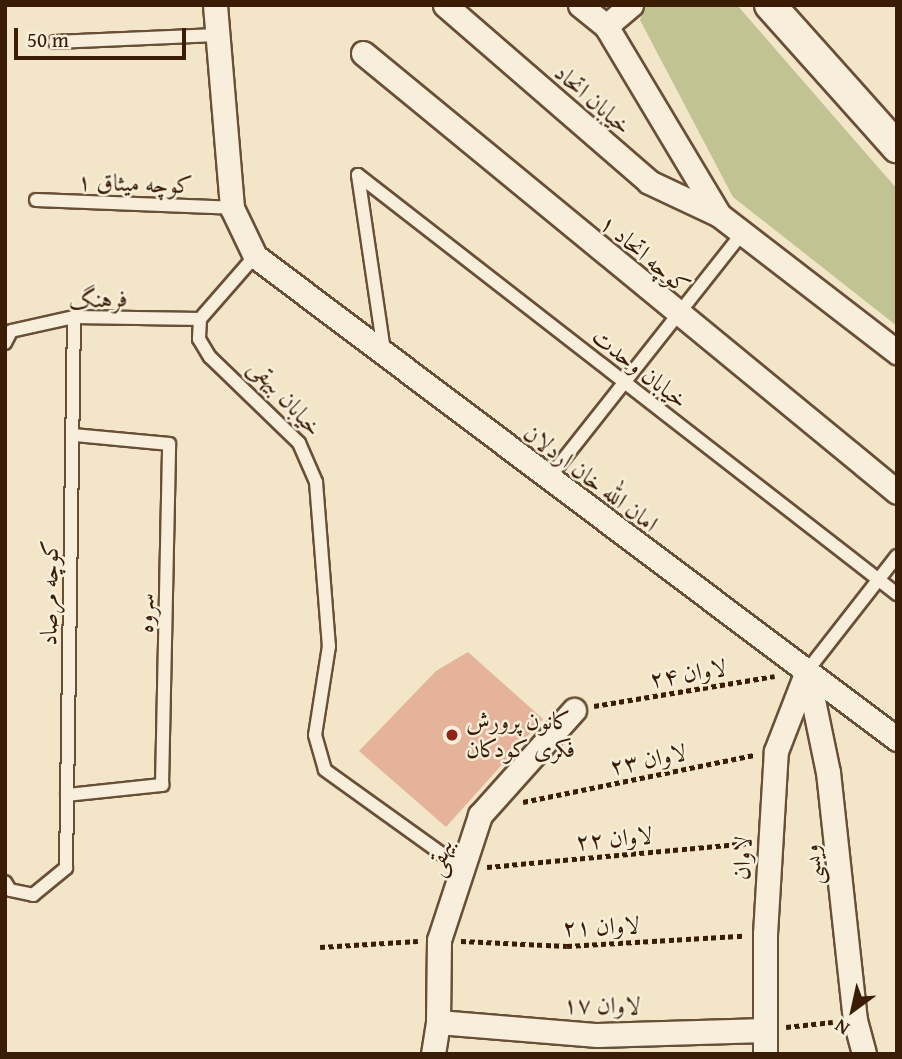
<!DOCTYPE html>
<html>
<head>
<meta charset="utf-8">
<style>
  body { margin:0 }
  #map { position:relative; width:902px; height:1059px; overflow:hidden; background:#f3e5c7; font-family:"Gentium Book Plus",Amiri,serif }
  div>[style] { position:absolute }
  .green>* { inset:0; background:#c1c392 }
  .building>* { inset:0; background:#e5b39a }
  .path>* { height:4.5px; margin-top:-2.25px; transform-origin:0; background:repeating-linear-gradient(90deg,#3b1d05 0 5px,transparent 0 8.5px) }
  .roads { filter:drop-shadow(2px 0 #694f36) drop-shadow(-2px 0 #694f36) drop-shadow(0 2px #694f36) drop-shadow(0 -2px #694f36) }
  .service>* { height:12px; margin:-6px; padding:0 6px; transform-origin:6px; border-radius:6px; background:#f7eedb }
  .minor>* { height:23px; margin:-11.5px; padding:0 11.5px; transform-origin:11.5px; border-radius:11.5px; background:#f7eedb }
  .tertiary>* { height:30px; margin:-15px; padding:0 15px; transform-origin:15px; border-radius:15px; background:#f7eedb }
  .dots>* { width:19px; height:19px; translate:-50% -50%; box-sizing:border-box; border:4px solid #f7eedb; border-radius:50% }
  span { translate:-50% -50%; white-space:nowrap; text-align:center; line-height:1.15; -webkit-text-stroke:5px #f7eedb; paint-order:stroke }
  .street-label { font-size:24px; color:#3b1d05 }
  .poi-label { font-size:24px; color:#3b1d05 }
  .left { translate:0 -50%; text-align:left }
  .frame { position:absolute; inset:0; border:7px solid #3b1d05; pointer-events:none }
  .north { position:absolute; left:818px; top:975px; width:70px; height:70px; -webkit-text-stroke:5px #f7eedb; paint-order:stroke; rotate:213deg; font-size:19px; font-weight:700; line-height:28px; text-align:center; color:#3b1d05 }
  .north::after { content:''; display:block; margin:auto; width:24px; height:32px; background:#3b1d05; clip-path:polygon(50% 0,100% 100%,50% 72%,0 100%) }
  .scale { position:absolute; left:14px; top:28px; width:172px; height:32px; box-sizing:border-box; border:4px solid #3b1d05; border-top:0; padding-left:9px; font-size:21px; line-height:24px; white-space:nowrap; color:#3b1d05; -webkit-text-stroke:5px #f7eedb; paint-order:stroke }
</style>
</head>
<body>
<div id="map">
  <div class="green">
    <div style="clip-path:polygon(646px 5px,737px 5px,897px 189px,897px 326px,733px 197px,640px 20px)"></div>
  </div>
  <div class="building">
    <div style="clip-path:polygon(468px 652px,543px 719px,446px 827px,359px 751px,436px 671px)"></div>
  </div>
  <div class="path">
    <div style="left:594px;top:706px;width:183px;rotate:-9.4deg"></div>
    <div style="left:523px;top:802px;width:237px;rotate:-11.5deg"></div>
    <div style="left:487px;top:867px;width:264px;rotate:-5.2deg"></div>
    <div style="left:461px;top:941px;width:106px;rotate:2.7deg"></div>
    <div style="left:567px;top:946px;width:176px;rotate:-3.3deg"></div>
    <div style="left:320px;top:947px;width:98px;rotate:-3.5deg"></div>
    <div style="left:786px;top:1027px;width:47px;rotate:-6.1deg"></div>
  </div>
  <div class="roads">
    <div class="service">
      <div style="left:55px;top:42px;width:162px;rotate:-2.5deg"></div>
      <div style="left:358px;top:175px;width:683px;rotate:37.86deg"></div>
      <div style="left:358px;top:175px;width:178px;rotate:81.6deg"></div>
      <div style="left:36px;top:200px;width:196px;rotate:2.3deg"></div>
      <div style="left:255px;top:256px;width:84px;rotate:131.1deg"></div>
      <div style="left:200px;top:319px;width:20px;rotate:93deg"></div>
      <div style="left:199px;top:339px;width:21px;rotate:59deg"></div>
      <div style="left:210px;top:357px;width:124px;rotate:44deg"></div>
      <div style="left:299px;top:443px;width:43px;rotate:66.4deg"></div>
      <div style="left:316px;top:482px;width:165px;rotate:85.5deg"></div>
      <div style="left:329px;top:646px;width:90px;rotate:98.9deg"></div>
      <div style="left:315px;top:735px;width:36px;rotate:74deg"></div>
      <div style="left:325px;top:770px;width:170px;rotate:35.7deg"></div>
      <div style="left:5px;top:343px;width:13px;rotate:-63deg"></div>
      <div style="left:11px;top:331px;width:65px;rotate:-12.5deg"></div>
      <div style="left:74px;top:317px;width:126px;rotate:0.9deg"></div>
      <div style="left:548px;top:479px;width:313px;rotate:-51.7deg"></div>
      <div style="left:807px;top:671px;width:146px;rotate:-52deg"></div>
      <div style="left:67px;top:795px;width:96px;rotate:-6deg"></div>
      <div style="left:162px;top:785px;width:341px;rotate:-88.8deg"></div>
      <div style="left:169px;top:444px;width:96px;rotate:-174.6deg"></div>
      <div style="left:5px;top:882px;width:9px;rotate:58deg"></div>
      <div style="left:10px;top:890px;width:24px;rotate:12deg"></div>
      <div style="left:33px;top:895px;width:43px;rotate:-39.3deg"></div>
      <div style="left:66px;top:868px;width:551px;rotate:-89.17deg"></div>
    </div>
    <div class="minor">
      <div style="left:215px;top:5px;width:204px;rotate:85.2deg"></div>
      <div style="left:232px;top:208px;width:53px;rotate:64.4deg"></div>
      <div style="left:255px;top:256px;width:803px;rotate:36.96deg"></div>
      <div style="left:445px;top:5px;width:270px;rotate:40.9deg"></div>
      <div style="left:649px;top:182px;width:77px;rotate:25.2deg"></div>
      <div style="left:719px;top:215px;width:225px;rotate:37.6deg"></div>
      <div style="left:580px;top:5px;width:33px;rotate:39deg"></div>
      <div style="left:631px;top:5px;width:33px;rotate:140deg"></div>
      <div style="left:606px;top:26px;width:220px;rotate:59.1deg"></div>
      <div style="left:363px;top:53px;width:691px;rotate:39.42deg"></div>
      <div style="left:807px;top:671px;width:103px;rotate:78.3deg"></div>
      <div style="left:828px;top:772px;width:249px;rotate:83.8deg"></div>
      <div style="left:855px;top:1020px;width:35px;rotate:75deg"></div>
      <div style="left:438px;top:1022px;width:160px;rotate:4.7deg"></div>
      <div style="left:597px;top:1035px;width:168px;rotate:-1.7deg"></div>
      <div style="left:433px;top:1054px;width:32px;rotate:-81deg"></div>
      <div style="left:438px;top:1022px;width:82px;rotate:-89.3deg"></div>
      <div style="left:439px;top:940px;width:132px;rotate:-71.8deg"></div>
      <div style="left:480px;top:815px;width:141px;rotate:-48.2deg"></div>
      <div style="left:765px;top:1054px;width:120px;rotate:-90deg"></div>
      <div style="left:765px;top:934px;width:183px;rotate:-86.6deg"></div>
      <div style="left:776px;top:751px;width:86px;rotate:-68.8deg"></div>
    </div>
    <div class="tertiary">
      <div style="left:770px;top:5px;width:191px;rotate:48.2deg"></div>
    </div>
  </div>
  <div class="dots">
    <div style="left:452px;top:735px;background:#8f2418"></div>
  </div>
  <div class="street-label">
    <span style="left:593px;top:99px;rotate:41deg">خیابان اتحاد</span>
    <span style="left:135px;top:183px;rotate:2deg">کوچه میثاق ۱</span>
    <span style="left:645px;top:254px;rotate:40deg">کوچه اتحاد ۱</span>
    <span style="left:98px;top:299px;rotate:-2deg">فرهنگ</span>
    <span style="left:640px;top:368px;rotate:38deg">خیابان وحدت</span>
    <span style="left:286px;top:397px;rotate:48deg">خیابان بیهقی</span>
    <span style="left:591px;top:478px;rotate:37deg">امان الله خان اردلان</span>
    <span style="left:49px;top:593px;rotate:-89deg">کوچه مرصاد</span>
    <span style="left:145px;top:613px;rotate:-89deg">سروه</span>
    <span style="left:688px;top:673px;rotate:-9deg">لاوان ۲۴</span>
    <span style="left:648px;top:759px;rotate:-11deg">لاوان ۲۳</span>
    <span style="left:614px;top:838px;rotate:-5deg">لاوان ۲۲</span>
    <span style="left:439px;top:857px;rotate:-72deg">بیهقی</span>
    <span style="left:742px;top:858px;rotate:-87deg">لاوان</span>
    <span style="left:812px;top:865px;rotate:-96deg">ویسی</span>
    <span style="left:601px;top:926px;rotate:-2deg">لاوان ۲۱</span>
    <span style="left:602px;top:1005px;rotate:1deg">لاوان ۱۷</span>
  </div>
  <div class="poi-label">
    <span class="left" style="left:466px;top:735px">کانون پرورش<br>فکری کودکان</span>
  </div>
  <div class="frame"></div>
  <div class="north">N</div>
  <div class="scale">50 m</div>
</div>
</body>
</html>
